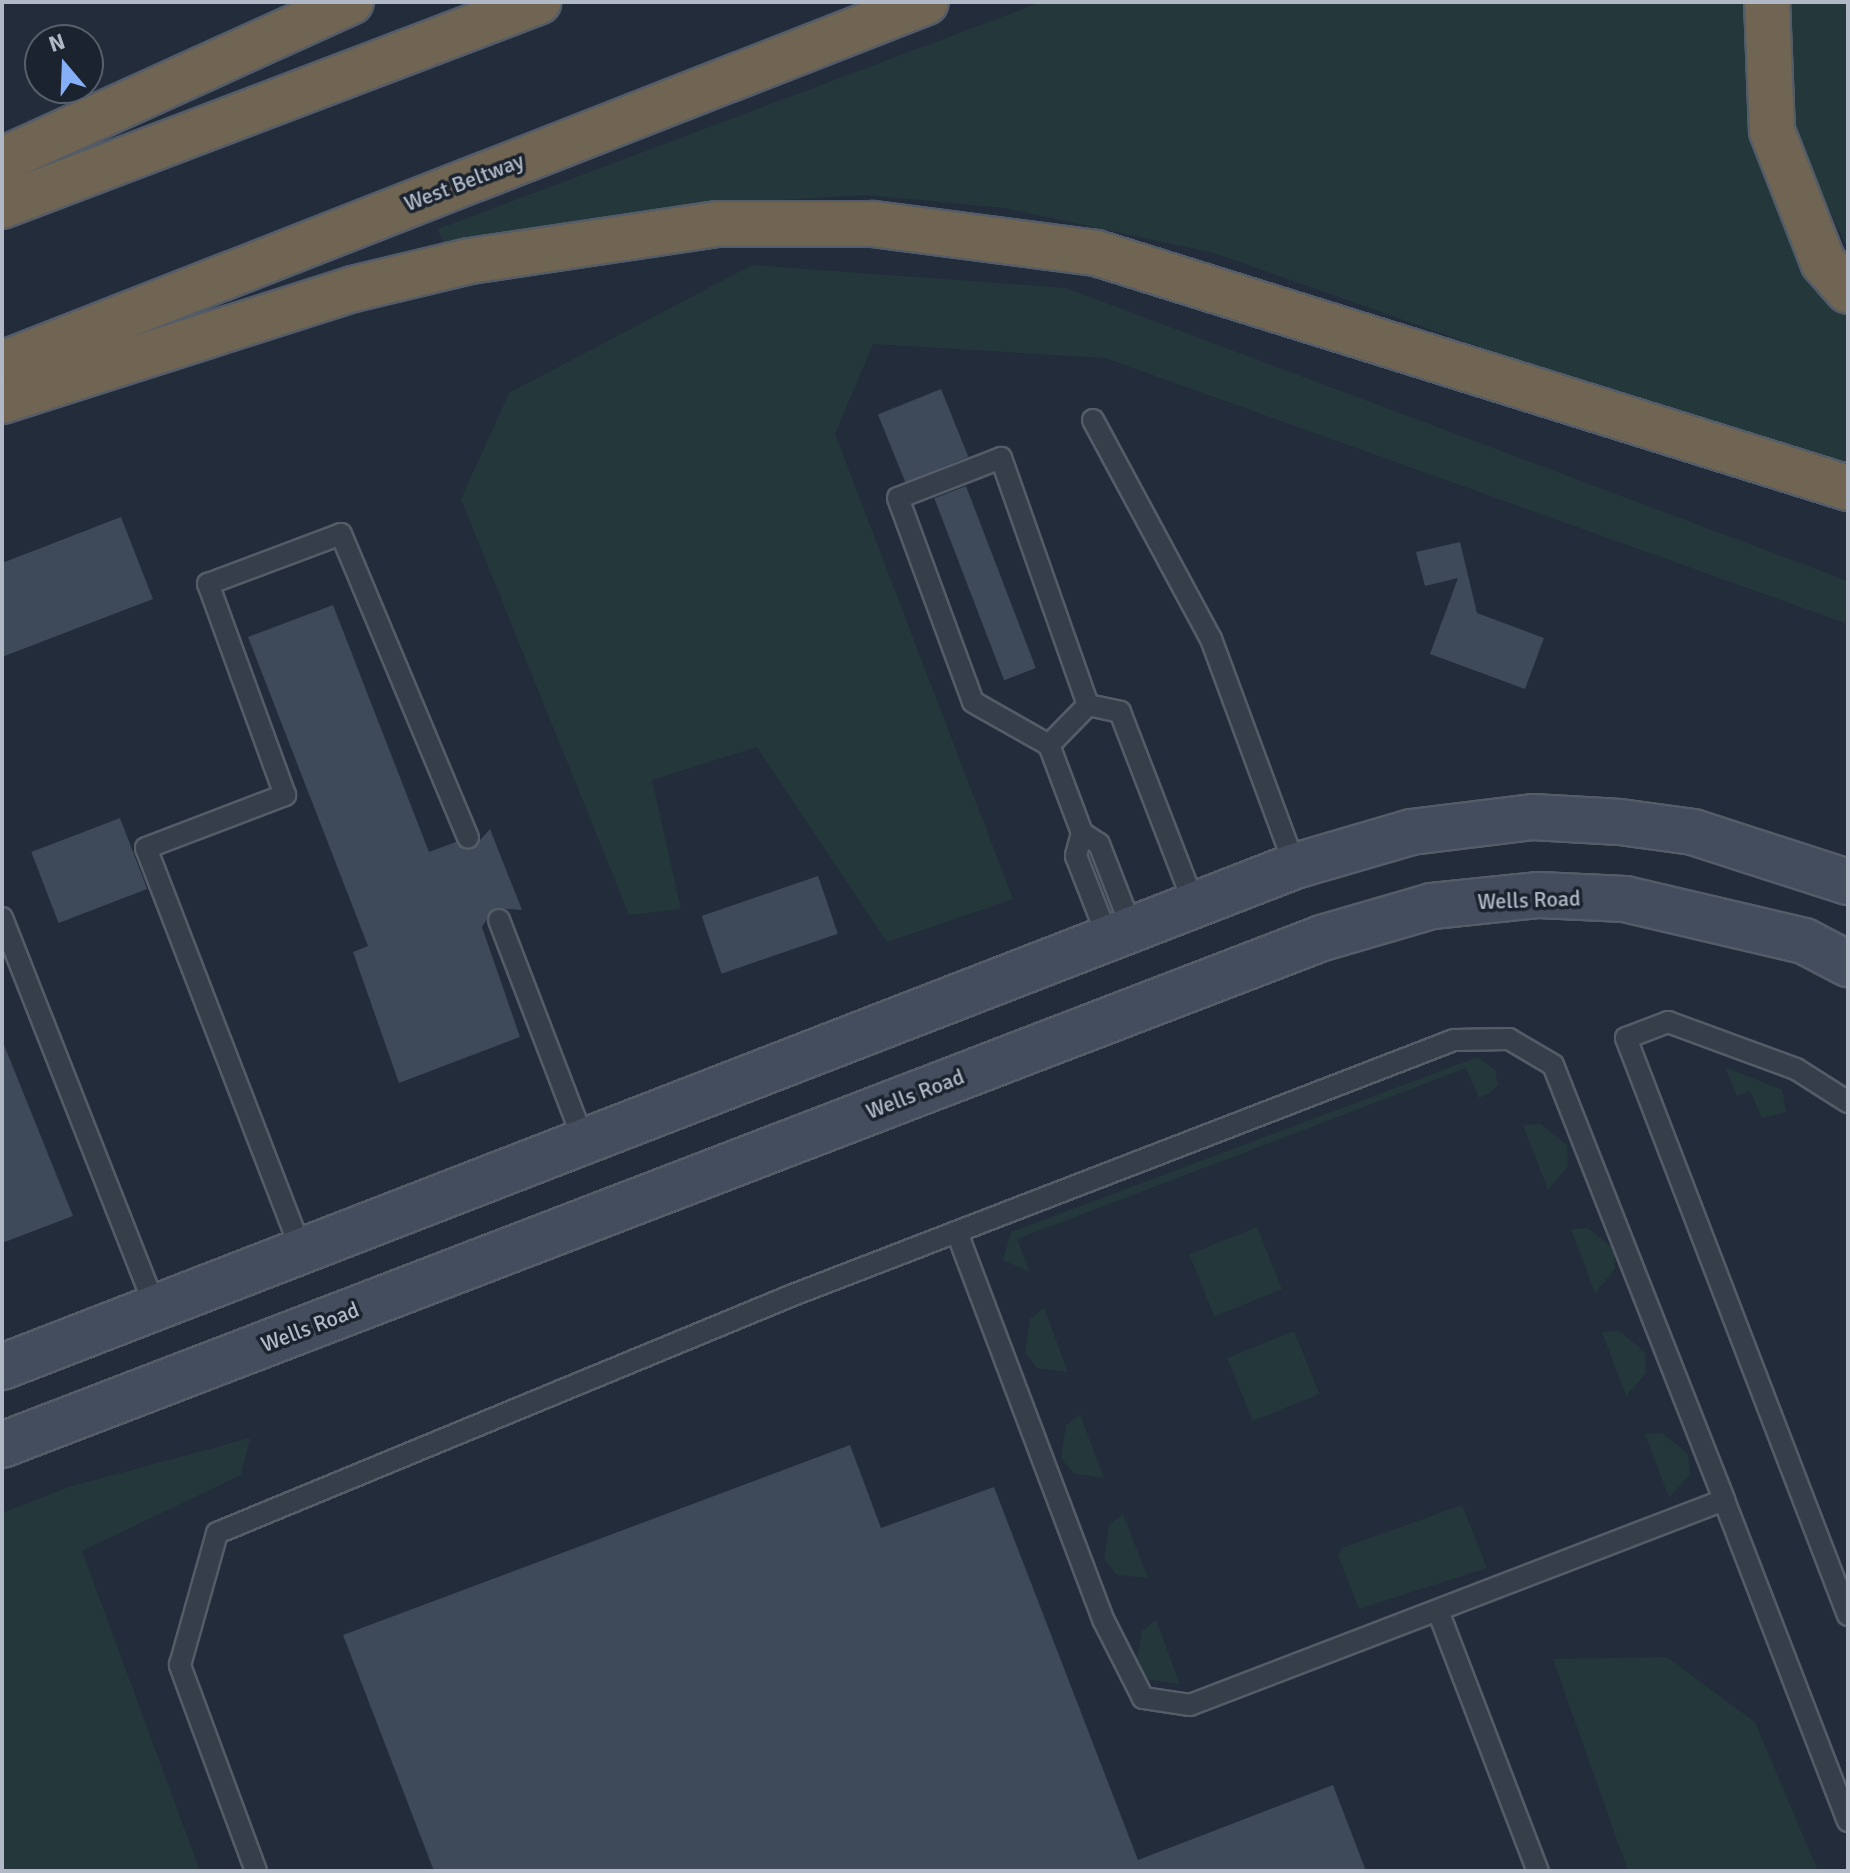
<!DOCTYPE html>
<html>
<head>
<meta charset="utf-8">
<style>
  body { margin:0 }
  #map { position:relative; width:1850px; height:1873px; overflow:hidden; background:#222c3a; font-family:Signika,sans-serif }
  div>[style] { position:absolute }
  .green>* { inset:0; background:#24383b; transform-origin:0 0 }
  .building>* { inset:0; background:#3e4a59; transform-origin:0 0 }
  .roads { filter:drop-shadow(2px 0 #545c68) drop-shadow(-2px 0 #545c68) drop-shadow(0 2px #545c68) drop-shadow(0 -2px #545c68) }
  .service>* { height:20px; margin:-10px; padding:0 10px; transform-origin:10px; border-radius:10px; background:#363e4a }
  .secondary>* { height:44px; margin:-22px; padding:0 22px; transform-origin:22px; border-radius:22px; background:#444d5d }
  .motorway>* { height:44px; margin:-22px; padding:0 22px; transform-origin:22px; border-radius:22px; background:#706553 }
  span { translate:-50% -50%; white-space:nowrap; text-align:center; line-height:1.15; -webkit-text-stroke:7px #1b232f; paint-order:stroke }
  .street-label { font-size:22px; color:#b1b9c6 }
  .frame { position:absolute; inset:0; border:4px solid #b1b9c6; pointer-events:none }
  .north { position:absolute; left:24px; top:24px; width:80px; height:80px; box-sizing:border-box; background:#1b232f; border:2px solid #575f6b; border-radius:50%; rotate:341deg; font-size:22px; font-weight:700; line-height:32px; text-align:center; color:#b1b9c6 }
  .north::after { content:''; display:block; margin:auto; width:28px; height:36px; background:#85aff7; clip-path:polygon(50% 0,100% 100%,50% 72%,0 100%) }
</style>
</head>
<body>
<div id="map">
  <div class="green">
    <div style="clip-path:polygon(1042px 2px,1750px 2px,1833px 297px,1848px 316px,1848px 477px,1214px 253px,1004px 208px,866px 195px,709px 204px,446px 249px,438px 229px)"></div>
    <div style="clip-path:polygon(1783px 2px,1848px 2px,1848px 249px,1793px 132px)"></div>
    <div style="clip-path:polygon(752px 265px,1066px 288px,1848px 581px,1848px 624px,1105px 358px,873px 344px,835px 434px,1013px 899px,887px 942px,757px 747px,652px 780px,681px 909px,629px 915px,461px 499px,509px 393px)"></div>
    <div style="clip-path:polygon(1478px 1057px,1495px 1070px,1498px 1085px,1488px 1094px,1479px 1098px,1466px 1068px,1017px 1239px,1030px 1272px,1003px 1260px,1011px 1232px)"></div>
    <div style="clip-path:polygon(1725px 1067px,1782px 1090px,1786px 1112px,1762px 1118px,1750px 1091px,1737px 1096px)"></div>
    <div style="clip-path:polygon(1541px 1124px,1567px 1145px,1568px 1166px,1548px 1190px,1523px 1125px)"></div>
    <div style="left:1257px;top:1227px;width:67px;height:73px;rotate:68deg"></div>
    <div style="clip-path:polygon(1588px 1228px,1614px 1249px,1615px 1269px,1595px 1293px,1571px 1229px)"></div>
    <div style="clip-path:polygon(1044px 1308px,1068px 1372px,1037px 1368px,1025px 1353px,1030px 1319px)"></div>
    <div style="left:1294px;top:1331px;width:68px;height:72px;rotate:68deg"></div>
    <div style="clip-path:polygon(1619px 1331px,1645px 1352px,1646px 1373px,1626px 1396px,1602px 1332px)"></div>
    <div style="clip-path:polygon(1080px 1414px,1104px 1478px,1074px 1474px,1061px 1458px,1066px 1425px)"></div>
    <div style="clip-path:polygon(1662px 1433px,1688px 1454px,1690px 1474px,1669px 1498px,1645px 1434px)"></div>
    <div style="clip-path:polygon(250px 1438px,241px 1475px,82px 1551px,200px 1871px,2px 1871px,2px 1513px,69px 1487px)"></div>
    <div style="clip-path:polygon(1462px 1505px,1487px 1568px,1359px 1609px,1338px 1556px,1342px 1548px)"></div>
    <div style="clip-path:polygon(1123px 1514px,1148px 1578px,1117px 1575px,1104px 1559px,1109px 1525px)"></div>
    <div style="clip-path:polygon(1156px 1620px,1180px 1684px,1149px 1680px,1136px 1664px,1142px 1631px)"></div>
    <div style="clip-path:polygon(1667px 1657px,1755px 1722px,1818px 1871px,1628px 1871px,1553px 1659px)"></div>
  </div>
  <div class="building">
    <div style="left:941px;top:389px;width:73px;height:68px;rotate:68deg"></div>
    <div style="left:966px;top:486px;width:195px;height:34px;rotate:69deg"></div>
    <div style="clip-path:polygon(121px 517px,153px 599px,2px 657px,2px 563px)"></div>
    <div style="clip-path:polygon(1460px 542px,1477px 613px,1544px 638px,1525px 689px,1430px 654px,1458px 578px,1425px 586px,1416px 552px)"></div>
    <div style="clip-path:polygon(333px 605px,429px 852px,456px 842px,472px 849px,490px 829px,522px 910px,494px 908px,482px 927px,520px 1037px,399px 1083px,353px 952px,368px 946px,248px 637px)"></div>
    <div style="left:120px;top:818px;width:76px;height:95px;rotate:69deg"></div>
    <div style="left:818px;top:876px;width:61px;height:123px;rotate:71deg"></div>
    <div style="clip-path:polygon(2px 1040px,73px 1216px,2px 1243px)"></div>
    <div style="clip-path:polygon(850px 1445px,881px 1528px,994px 1487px,1138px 1860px,1333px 1785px,1366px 1871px,434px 1871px,343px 1635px)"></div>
  </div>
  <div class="roads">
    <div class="service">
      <div style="left:1093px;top:420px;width:249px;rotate:61.7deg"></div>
      <div style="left:1211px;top:639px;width:242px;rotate:69.7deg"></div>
      <div style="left:1088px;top:705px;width:33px;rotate:12deg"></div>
      <div style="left:1120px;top:712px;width:206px;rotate:68.9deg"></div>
      <div style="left:1049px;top:745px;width:56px;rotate:-45.7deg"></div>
      <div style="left:1088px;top:705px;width:262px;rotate:-109.4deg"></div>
      <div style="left:1001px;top:458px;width:110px;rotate:158.8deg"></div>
      <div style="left:898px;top:498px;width:217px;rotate:69.8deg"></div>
      <div style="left:973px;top:702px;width:87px;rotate:29.5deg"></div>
      <div style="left:1049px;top:745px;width:94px;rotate:69.4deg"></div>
      <div style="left:1082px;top:833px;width:20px;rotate:33deg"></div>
      <div style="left:1099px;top:844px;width:91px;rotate:68.8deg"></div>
      <div style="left:1082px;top:833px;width:24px;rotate:105deg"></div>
      <div style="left:1076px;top:856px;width:88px;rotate:68.7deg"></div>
      <div style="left:2px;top:918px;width:419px;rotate:68.5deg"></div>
      <div style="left:499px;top:920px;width:238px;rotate:69deg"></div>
      <div style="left:1848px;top:1102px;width:62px;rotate:-147.6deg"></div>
      <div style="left:1796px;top:1069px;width:136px;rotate:-159.8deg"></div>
      <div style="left:1668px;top:1022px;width:45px;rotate:159.1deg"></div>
      <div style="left:1626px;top:1038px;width:618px;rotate:68.96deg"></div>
      <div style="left:302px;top:1252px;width:433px;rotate:-111.1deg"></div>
      <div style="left:146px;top:848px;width:149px;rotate:-20.9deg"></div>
      <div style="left:285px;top:795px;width:225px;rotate:-110deg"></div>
      <div style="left:208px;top:584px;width:142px;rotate:-20.6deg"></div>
      <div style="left:341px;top:534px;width:329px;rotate:67.3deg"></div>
      <div style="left:1724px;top:1500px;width:344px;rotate:68.9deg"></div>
      <div style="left:1438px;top:1611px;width:279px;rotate:69deg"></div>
      <div style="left:256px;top:1871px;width:220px;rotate:-110.3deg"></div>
      <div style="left:180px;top:1665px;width:137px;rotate:-74.3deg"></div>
      <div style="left:217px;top:1533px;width:623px;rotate:-22.45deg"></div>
      <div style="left:793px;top:1295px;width:708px;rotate:-21.1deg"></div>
      <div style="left:1454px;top:1040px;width:55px;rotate:-1deg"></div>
      <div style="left:1509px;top:1039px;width:51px;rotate:30.6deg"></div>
      <div style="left:1553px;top:1065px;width:467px;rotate:68.5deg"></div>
      <div style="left:1724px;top:1500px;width:572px;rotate:159deg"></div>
      <div style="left:1190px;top:1705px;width:48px;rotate:-171.5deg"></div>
      <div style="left:1143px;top:1698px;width:89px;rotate:-116.9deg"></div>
      <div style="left:1103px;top:1619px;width:413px;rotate:-110.7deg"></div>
    </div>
    <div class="secondary">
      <div style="left:2px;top:1367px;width:1387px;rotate:-21.18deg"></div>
      <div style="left:1295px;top:866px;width:121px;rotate:-16.3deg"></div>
      <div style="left:1411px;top:832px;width:123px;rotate:-7deg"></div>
      <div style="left:1533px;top:817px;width:87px;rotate:3.3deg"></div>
      <div style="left:1620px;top:822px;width:74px;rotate:7.8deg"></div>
      <div style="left:1693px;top:832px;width:163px;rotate:17.9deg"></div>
      <div style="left:2px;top:1445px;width:1414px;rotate:-21.01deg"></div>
      <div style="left:1322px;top:938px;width:115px;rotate:-16.2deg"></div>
      <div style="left:1432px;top:906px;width:108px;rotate:-5.9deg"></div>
      <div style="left:1539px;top:895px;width:86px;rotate:2.7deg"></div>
      <div style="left:1625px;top:899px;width:184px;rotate:13.2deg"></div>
      <div style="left:1804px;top:941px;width:50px;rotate:27.6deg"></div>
    </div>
    <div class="motorway">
      <div style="left:1767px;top:2px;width:129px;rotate:87.8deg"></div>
      <div style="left:1772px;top:131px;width:141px;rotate:68.7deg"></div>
      <div style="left:1823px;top:262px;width:38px;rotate:49deg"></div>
      <div style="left:2px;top:160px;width:383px;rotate:-24.4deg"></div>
      <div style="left:2px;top:206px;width:574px;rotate:-20.84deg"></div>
      <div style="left:2px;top:364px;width:992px;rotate:-21.39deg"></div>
      <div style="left:2px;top:401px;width:368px;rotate:-17.7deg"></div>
      <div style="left:353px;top:289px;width:120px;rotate:-13.5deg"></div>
      <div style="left:470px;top:261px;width:250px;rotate:-8.5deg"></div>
      <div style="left:717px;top:224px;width:156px"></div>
      <div style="left:873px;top:224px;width:225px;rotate:7.4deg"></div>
      <div style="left:1096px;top:253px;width:788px;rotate:17.35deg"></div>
    </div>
  </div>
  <div class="street-label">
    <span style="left:464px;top:182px;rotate:-21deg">West Beltway</span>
    <span style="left:1529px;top:900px;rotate:-2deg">Wells Road</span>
    <span style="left:915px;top:1094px;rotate:-21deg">Wells Road</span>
    <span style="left:310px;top:1327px;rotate:-21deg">Wells Road</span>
  </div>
  <div class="frame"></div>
  <div class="north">N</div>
</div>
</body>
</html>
